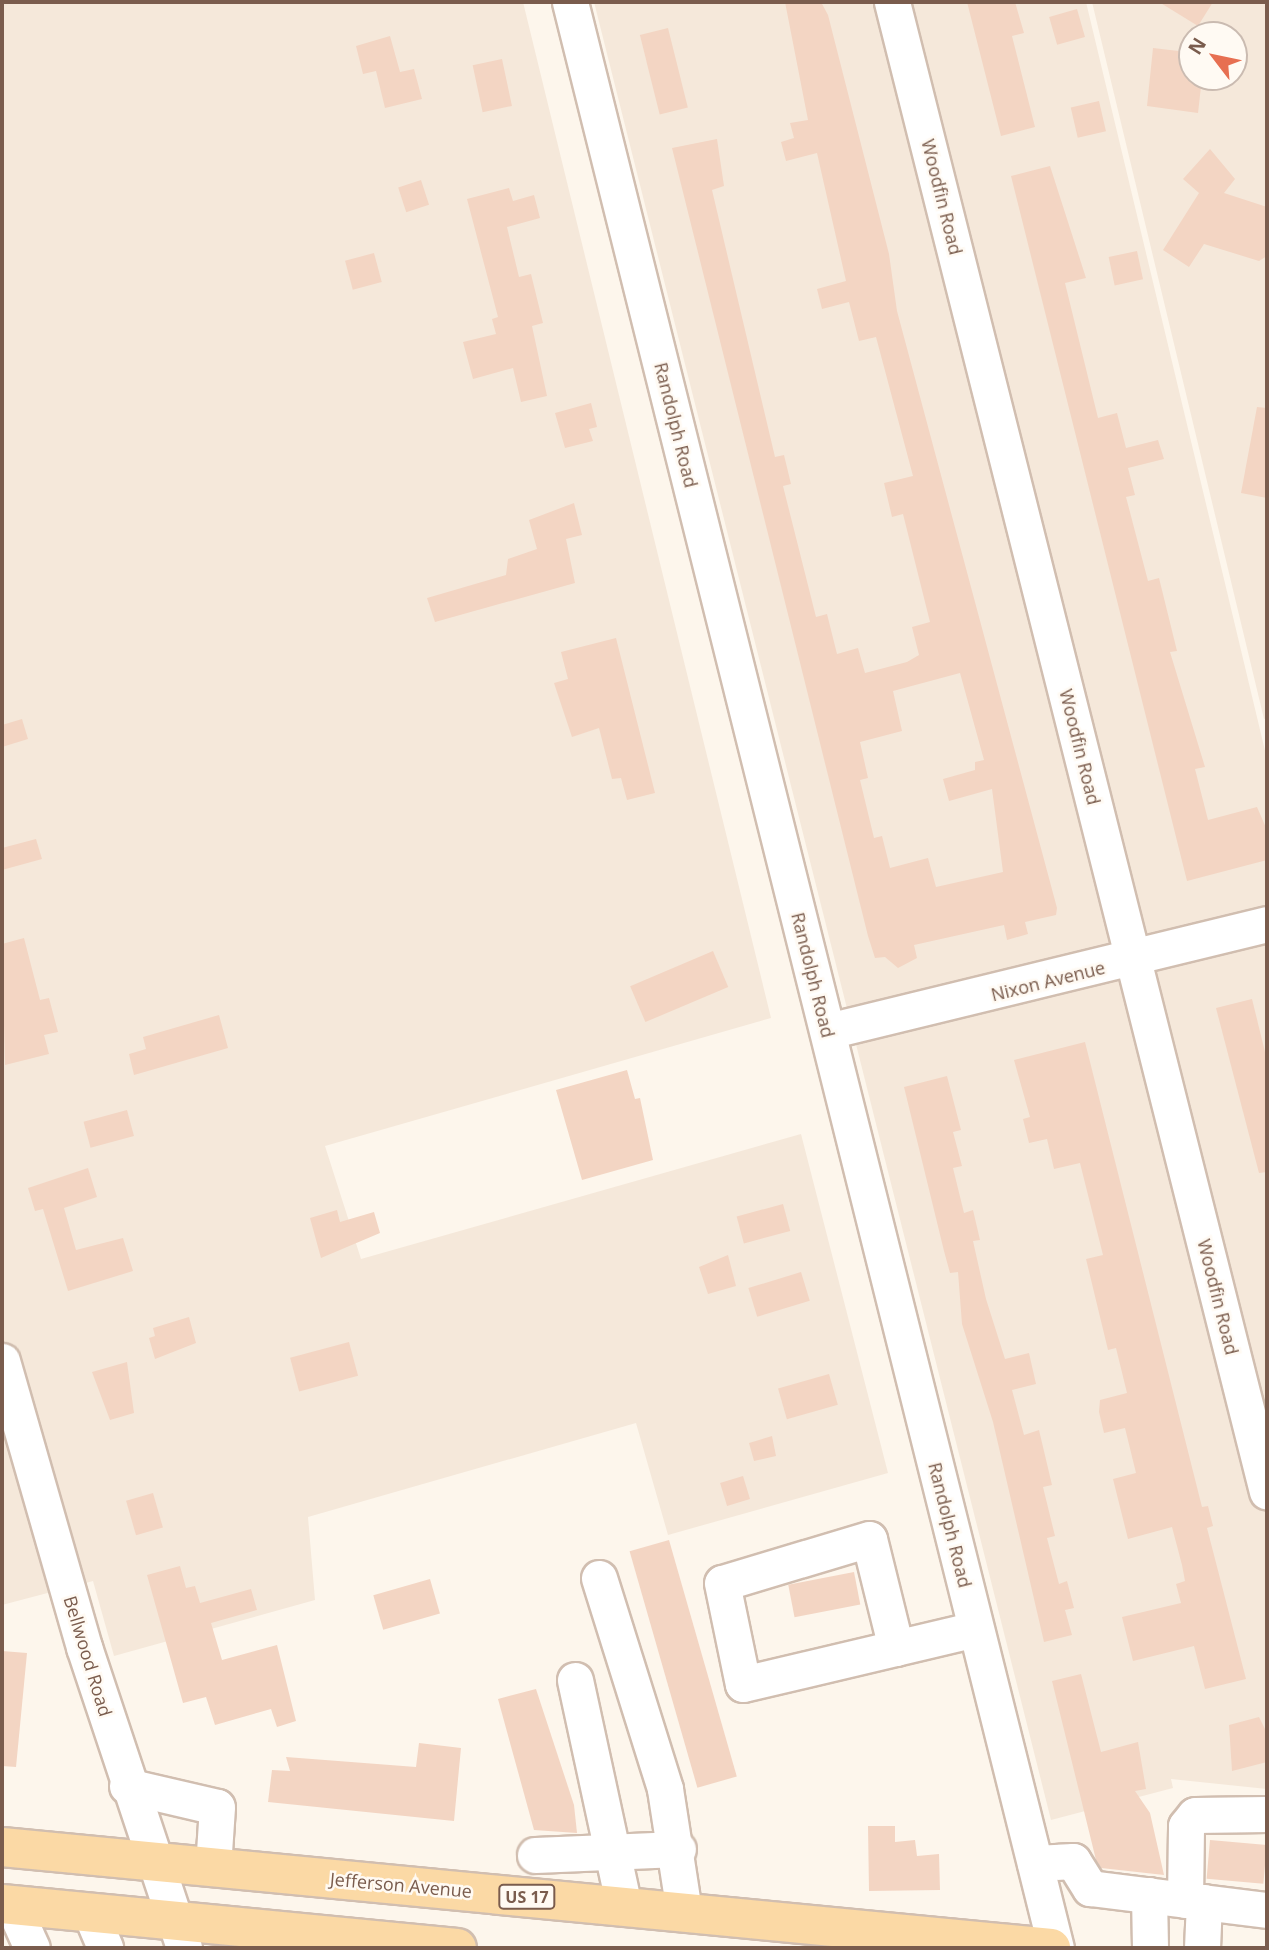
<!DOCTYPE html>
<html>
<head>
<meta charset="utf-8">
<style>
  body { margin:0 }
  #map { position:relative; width:1269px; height:1950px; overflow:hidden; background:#fdf6ec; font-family:"Open Sans",sans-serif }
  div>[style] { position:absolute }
  .residential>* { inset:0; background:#f5e8da }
  .building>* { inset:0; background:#f3d5c3; transform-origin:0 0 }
  .roads { filter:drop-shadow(2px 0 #d1beb0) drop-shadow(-2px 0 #d1beb0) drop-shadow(0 2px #d1beb0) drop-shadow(0 -2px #d1beb0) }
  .minor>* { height:35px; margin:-17.5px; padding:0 17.5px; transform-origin:17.5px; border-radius:17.5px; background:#fff }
  .major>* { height:38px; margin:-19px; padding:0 19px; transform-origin:19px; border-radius:19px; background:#fbd9a5 }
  span { translate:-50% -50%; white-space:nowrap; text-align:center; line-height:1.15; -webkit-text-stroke:5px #fffaf3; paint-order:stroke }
  .shield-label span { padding:2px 5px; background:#fffaf3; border:2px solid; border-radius:5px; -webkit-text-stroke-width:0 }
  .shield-label { font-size:16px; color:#7a5c4d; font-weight:700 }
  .street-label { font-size:18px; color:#7a5c4d }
  .frame { position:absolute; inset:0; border:4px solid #7a5c4d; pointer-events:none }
  .north { position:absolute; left:1178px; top:21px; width:70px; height:70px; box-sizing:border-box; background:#fffaf3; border:2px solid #cabbb1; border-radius:50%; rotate:302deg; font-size:19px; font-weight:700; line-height:28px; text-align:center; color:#7a5c4d }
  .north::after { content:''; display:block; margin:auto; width:24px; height:32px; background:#e76f51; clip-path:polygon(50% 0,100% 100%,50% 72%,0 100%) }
</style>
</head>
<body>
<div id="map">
  <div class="residential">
    <div style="clip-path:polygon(2px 2px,523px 2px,771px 1018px,325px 1146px,361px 1259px,801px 1134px,888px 1473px,668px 1535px,636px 1423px,308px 1517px,315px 1600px,114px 1656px,93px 1581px,2px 1605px)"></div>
    <div style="clip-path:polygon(594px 2px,1086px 2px,1267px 759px,1267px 1789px,1171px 1779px,1173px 1788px,1051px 1820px)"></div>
    <div style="clip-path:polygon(evenodd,1092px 2px,1267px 2px,1267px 718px,1264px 719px,1092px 2px,1192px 35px,1234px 35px,1234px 77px,1192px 77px,1192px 35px)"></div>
  </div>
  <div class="building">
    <div style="clip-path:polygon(evenodd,785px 2px,821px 2px,828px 15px,889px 254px,897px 311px,1057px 908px,1056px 915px,1025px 922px,1028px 934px,1007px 940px,1004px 925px,914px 945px,917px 958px,898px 968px,885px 957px,875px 958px,868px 936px,672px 148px,717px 139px,724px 186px,712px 190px,775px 457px,784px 455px,791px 484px,783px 486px,816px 617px,827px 614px,837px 654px,858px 648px,865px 673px,907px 662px,919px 655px,912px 627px,930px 622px,903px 514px,892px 517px,884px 483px,913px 476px,876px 337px,859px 341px,849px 302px,822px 309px,817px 289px,846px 281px,817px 153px,786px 161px,781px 142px,794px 138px,790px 123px,808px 120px,785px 2px,960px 673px,984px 760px,975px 762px,975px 770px,943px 779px,949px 801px,992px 789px,1003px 872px,936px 887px,928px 858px,890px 868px,882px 836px,874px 838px,860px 780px,868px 778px,860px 742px,902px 731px,893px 691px,960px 673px)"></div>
    <div style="clip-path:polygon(967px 2px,1015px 2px,1024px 33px,1012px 36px,1035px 127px,1001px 136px)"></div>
    <div style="clip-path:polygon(1159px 2px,1213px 2px,1198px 26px)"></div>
    <div style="left:1077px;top:9px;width:29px;height:29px;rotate:74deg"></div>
    <div style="left:668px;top:28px;width:82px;height:29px;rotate:76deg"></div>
    <div style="clip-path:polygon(390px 36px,400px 72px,414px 69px,422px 99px,385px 108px,376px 71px,363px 74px,356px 46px)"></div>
    <div style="clip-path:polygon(1153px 48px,1187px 52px,1184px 76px,1202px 78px,1198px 113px,1147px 106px)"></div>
    <div style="left:502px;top:59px;width:48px;height:30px;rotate:78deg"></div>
    <div style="left:1099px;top:101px;width:31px;height:29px;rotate:77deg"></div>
    <div style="clip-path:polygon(1210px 149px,1235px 179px,1224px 193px,1267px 207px,1267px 256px,1259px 261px,1204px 244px,1189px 267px,1163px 250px,1199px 193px,1183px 179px)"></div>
    <div style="clip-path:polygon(1050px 166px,1086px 278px,1065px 283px,1098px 418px,1117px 413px,1126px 448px,1158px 440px,1164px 459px,1128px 468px,1135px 495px,1126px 497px,1148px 581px,1159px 578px,1177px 651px,1170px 652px,1205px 767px,1195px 769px,1208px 820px,1257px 807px,1267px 830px,1267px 860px,1187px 881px,1011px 176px)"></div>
    <div style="left:421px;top:180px;width:26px;height:24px;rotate:72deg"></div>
    <div style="clip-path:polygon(509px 188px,513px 201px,534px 195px,540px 218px,507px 227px,519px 277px,531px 274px,543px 323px,532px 326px,547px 396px,521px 402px,513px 368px,473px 379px,463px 342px,496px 334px,492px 319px,498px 317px,467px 199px)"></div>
    <div style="left:1137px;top:251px;width:29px;height:29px;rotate:78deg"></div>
    <div style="left:374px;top:253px;width:30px;height:30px;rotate:75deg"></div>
    <div style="clip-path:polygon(591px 403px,597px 427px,589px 429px,593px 441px,565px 448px,555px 413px)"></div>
    <div style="clip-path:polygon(1257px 407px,1267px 408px,1267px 498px,1241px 493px)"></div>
    <div style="clip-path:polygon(574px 503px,582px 535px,566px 539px,575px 583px,435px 622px,427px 598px,506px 575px,508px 559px,537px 549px,529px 520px)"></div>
    <div style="clip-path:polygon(616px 638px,655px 793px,627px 800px,621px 778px,612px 779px,599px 728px,572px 737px,554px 683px,568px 679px,561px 652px)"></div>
    <div style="clip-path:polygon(22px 719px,28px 739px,2px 747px,2px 725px)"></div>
    <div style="clip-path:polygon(36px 839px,42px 859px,2px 870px,2px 848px)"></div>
    <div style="clip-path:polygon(24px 938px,40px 1000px,49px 998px,58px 1032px,44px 1035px,49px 1054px,5px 1065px,2px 944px)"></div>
    <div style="left:713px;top:951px;width:39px;height:90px;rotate:67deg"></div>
    <div style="clip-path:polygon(1252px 999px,1267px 1060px,1267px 1172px,1259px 1173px,1216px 1008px)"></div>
    <div style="clip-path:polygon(219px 1015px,228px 1048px,134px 1075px,129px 1054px,146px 1049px,143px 1037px)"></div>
    <div style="clip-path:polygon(1085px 1042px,1202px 1507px,1208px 1506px,1213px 1526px,1207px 1528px,1246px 1679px,1205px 1689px,1194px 1646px,1133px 1661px,1122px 1617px,1181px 1603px,1176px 1584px,1185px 1581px,1182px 1565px,1172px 1527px,1128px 1539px,1113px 1479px,1136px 1473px,1125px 1428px,1104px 1433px,1099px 1412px,1100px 1400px,1127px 1393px,1116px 1348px,1108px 1350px,1086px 1259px,1103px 1255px,1080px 1163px,1054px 1169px,1047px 1139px,1029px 1143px,1023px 1119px,1030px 1117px,1014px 1060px)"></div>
    <div style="clip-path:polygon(627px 1070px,635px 1099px,640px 1098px,653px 1160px,582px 1180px,556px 1090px)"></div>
    <div style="clip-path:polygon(947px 1076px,961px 1130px,953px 1132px,962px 1166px,953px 1168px,964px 1213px,973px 1210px,980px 1240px,973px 1241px,986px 1299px,1005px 1359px,1029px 1353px,1036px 1384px,1012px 1390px,1024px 1435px,1039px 1430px,1052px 1485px,1043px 1487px,1055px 1536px,1047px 1538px,1059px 1584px,1067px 1581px,1074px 1608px,1065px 1610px,1072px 1635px,1044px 1642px,993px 1422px,962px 1324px,958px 1272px,950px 1273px,944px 1251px,904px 1087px)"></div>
    <div style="left:127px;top:1110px;width:27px;height:45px;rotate:75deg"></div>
    <div style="clip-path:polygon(88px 1168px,97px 1197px,64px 1208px,76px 1250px,123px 1238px,133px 1271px,68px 1291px,43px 1209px,35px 1211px,28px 1188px)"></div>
    <div style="left:783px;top:1204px;width:28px;height:48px;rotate:75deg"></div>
    <div style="clip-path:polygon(337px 1210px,340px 1222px,374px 1212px,380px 1233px,321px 1258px,310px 1218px)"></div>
    <div style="clip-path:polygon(728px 1255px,736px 1286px,708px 1294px,699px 1267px)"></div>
    <div style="left:801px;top:1272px;width:30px;height:55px;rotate:73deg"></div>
    <div style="clip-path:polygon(189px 1317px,196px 1343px,155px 1359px,149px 1338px,155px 1336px,153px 1328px)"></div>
    <div style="left:349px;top:1342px;width:35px;height:61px;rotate:75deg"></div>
    <div style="clip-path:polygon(127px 1362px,134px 1413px,110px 1420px,92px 1372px)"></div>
    <div style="left:829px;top:1374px;width:32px;height:53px;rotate:74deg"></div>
    <div style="clip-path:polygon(772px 1436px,776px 1456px,754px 1461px,749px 1443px)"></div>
    <div style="left:743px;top:1476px;width:24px;height:24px;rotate:73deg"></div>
    <div style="left:153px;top:1493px;width:36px;height:28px;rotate:74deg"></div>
    <div style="left:669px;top:1540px;width:246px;height:41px;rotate:74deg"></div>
    <div style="clip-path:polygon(180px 1566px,186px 1588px,195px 1586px,200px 1603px,251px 1589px,257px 1610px,211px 1623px,222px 1660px,277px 1645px,296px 1721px,277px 1727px,271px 1709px,215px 1725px,206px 1697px,183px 1703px,147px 1575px)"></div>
    <div style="left:854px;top:1572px;width:33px;height:67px;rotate:79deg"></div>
    <div style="left:430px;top:1579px;width:36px;height:59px;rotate:74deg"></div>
    <div style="clip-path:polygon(2px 1651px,27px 1653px,16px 1767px,2px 1766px)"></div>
    <div style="clip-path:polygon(1081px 1674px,1101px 1752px,1138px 1742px,1146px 1789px,1135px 1791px,1150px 1813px,1164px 1875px,1101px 1868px,1096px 1860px,1052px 1681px)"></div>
    <div style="clip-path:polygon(536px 1689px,574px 1805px,577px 1833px,534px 1830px,498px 1699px)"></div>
    <div style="clip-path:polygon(1259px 1717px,1267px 1733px,1267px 1762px,1232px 1771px,1229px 1725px)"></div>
    <div style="clip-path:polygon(419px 1743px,461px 1748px,454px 1821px,268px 1802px,272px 1770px,290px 1771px,286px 1757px,416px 1767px)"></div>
    <div style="clip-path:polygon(868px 1826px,895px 1826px,895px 1842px,915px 1840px,917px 1856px,939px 1854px,940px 1890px,869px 1891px)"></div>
    <div style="left:1210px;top:1840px;width:57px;height:39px;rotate:5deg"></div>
  </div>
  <div class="roads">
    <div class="minor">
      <div style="left:570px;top:2px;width:2006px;rotate:75.98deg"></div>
      <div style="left:892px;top:2px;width:1536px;rotate:75.87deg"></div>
      <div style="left:828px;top:1031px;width:452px;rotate:-13.7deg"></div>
      <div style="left:2px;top:1361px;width:298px;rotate:74deg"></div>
      <div style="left:84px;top:1647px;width:317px;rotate:71.6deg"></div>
      <div style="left:599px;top:1578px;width:221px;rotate:72.6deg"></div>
      <div style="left:665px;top:1789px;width:124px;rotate:81.2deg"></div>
      <div style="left:896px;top:1648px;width:112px;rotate:-103.9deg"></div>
      <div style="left:869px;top:1539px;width:153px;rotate:163.3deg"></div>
      <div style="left:722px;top:1583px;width:103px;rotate:78.3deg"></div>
      <div style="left:743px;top:1684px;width:239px;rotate:-13.3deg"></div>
      <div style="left:575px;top:1680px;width:231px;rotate:77.8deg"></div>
      <div style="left:127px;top:1786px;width:92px;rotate:13.1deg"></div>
      <div style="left:217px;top:1807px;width:60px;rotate:93.8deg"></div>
      <div style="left:535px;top:1855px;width:143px;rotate:-2.4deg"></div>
      <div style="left:1035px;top:1863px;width:38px;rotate:-3deg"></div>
      <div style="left:1073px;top:1861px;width:32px;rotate:58deg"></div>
      <div style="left:1090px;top:1888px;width:178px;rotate:7.1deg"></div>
      <div style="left:1149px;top:1895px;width:53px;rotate:88.9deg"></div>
      <div style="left:1185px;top:1900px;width:74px;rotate:-89.2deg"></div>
      <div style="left:1186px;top:1826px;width:14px;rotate:-51deg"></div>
      <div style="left:1195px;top:1815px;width:72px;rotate:-0.8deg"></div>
      <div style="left:13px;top:1906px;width:46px;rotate:65.7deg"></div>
      <div style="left:90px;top:1912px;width:39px;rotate:67deg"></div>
      <div style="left:1202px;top:1948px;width:46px;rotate:-87.5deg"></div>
    </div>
    <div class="major">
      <div style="left:2px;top:1847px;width:1054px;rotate:5.5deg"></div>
      <div style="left:2px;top:1904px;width:457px;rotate:5.5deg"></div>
    </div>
  </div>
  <div class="shield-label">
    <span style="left:527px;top:1897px">US 17</span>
  </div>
  <div class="street-label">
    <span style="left:942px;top:197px;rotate:76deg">Woodfin Road</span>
    <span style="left:676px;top:425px;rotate:76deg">Randolph Road</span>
    <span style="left:1080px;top:747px;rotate:76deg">Woodfin Road</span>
    <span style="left:813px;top:975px;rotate:76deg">Randolph Road</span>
    <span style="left:1048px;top:981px;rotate:-14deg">Nixon Avenue</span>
    <span style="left:1218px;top:1297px;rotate:76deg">Woodfin Road</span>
    <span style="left:950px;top:1525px;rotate:76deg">Randolph Road</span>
    <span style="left:88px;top:1656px;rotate:73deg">Bellwood Road</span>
    <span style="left:401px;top:1885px;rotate:5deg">Jefferson Avenue</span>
  </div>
  <div class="frame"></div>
  <div class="north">N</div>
</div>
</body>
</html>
